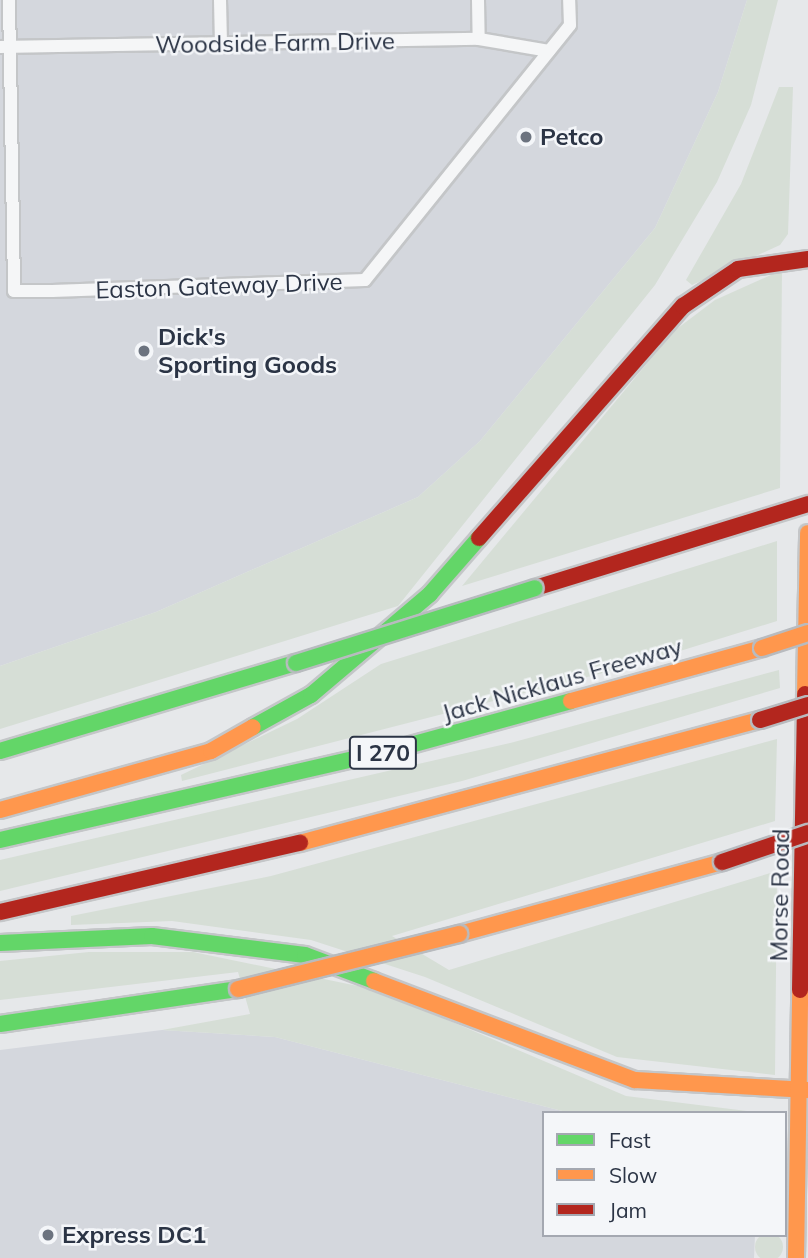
<!DOCTYPE html>
<html>
<head>
<meta charset="utf-8">
<style>
  body { margin:0 }
  #map { position:relative; width:808px; height:1258px; overflow:hidden; background:#e6e8ea; font-family:Mulish,sans-serif }
  div>[style] { position:absolute }
  .built>* { inset:0; background:#d4d7dd }
  .green>* { inset:0; background:#d6ded6 }
  .round { border-radius:50% }
  .roads { filter:drop-shadow(2px 0 #c4c6c8) drop-shadow(-2px 0 #c4c6c8) drop-shadow(0 2px #c4c6c8) drop-shadow(0 -2px #c4c6c8) }
  .street>* { height:12px; margin:-6px; padding:0 6px; transform-origin:6px; border-radius:6px; background:#f5f6f7 }
  .fast>* { height:16px; margin:-8px; padding:0 8px; transform-origin:8px; border-radius:8px; background:#63d668 }
  .slow>* { height:16px; margin:-8px; padding:0 8px; transform-origin:8px; border-radius:8px; background:#ff974d }
  .jam>* { height:16px; margin:-8px; padding:0 8px; transform-origin:8px; border-radius:8px; background:#b3261e }
  .bridges { filter:drop-shadow(2px 0 #b8bbbf) drop-shadow(-2px 0 #b8bbbf) drop-shadow(0 2px #b8bbbf) drop-shadow(0 -2px #b8bbbf) }
  .fast-bridge>* { height:16px; margin:-8px; padding:0 8px; transform-origin:8px; border-radius:8px; background:#63d668 }
  .slow-bridge>* { height:16px; margin:-8px; padding:0 8px; transform-origin:8px; border-radius:8px; background:#ff974d }
  .jam-bridge>* { height:16px; margin:-8px; padding:0 8px; transform-origin:8px; border-radius:8px; background:#b3261e }
  .dots>* { width:19px; height:19px; translate:-50% -50%; box-sizing:border-box; border:4px solid #f4f6f9; border-radius:50% }
  span { translate:-50% -50%; white-space:nowrap; text-align:center; line-height:1.15; -webkit-text-stroke:5px #f4f6f9; paint-order:stroke }
  .shield-label span { padding:2px 5px; background:#f4f6f9; border:2px solid; border-radius:5px; -webkit-text-stroke-width:0 }
  .shield-label { font-size:23px; color:#2b3445; font-weight:700 }
  .street-label { font-size:24px; color:#2b3445 }
  .poi-label { font-size:24px; color:#2b3445; font-weight:700 }
  .left { translate:0 -50%; text-align:left }
  .legend { position:absolute; left:542px; top:1111px; width:245px; height:126px; box-sizing:border-box; background:#f4f6f9; border:2px solid #a4a8b1; margin:0; padding:9px 12px; list-style:none; font-size:21px; color:#2b3445 }
  .legend li { display:flex; align-items:center; gap:14px; height:35px }
  .legend b { width:35px; border:2px solid #a4a8b1 }
</style>
</head>
<body>
<div id="map">
  <div class="built">
    <div style="clip-path:polygon(0 0,747px 0,718px 92px,655px 228px,480px 441px,418px 497px,156px 612px,0 666px)"></div>
    <div style="clip-path:polygon(162px 1030px,275px 1037px,570px 1113px,544px 1113px,544px 1235px,755px 1235px,754px 1258px,0 1258px,0 1050px)"></div>
  </div>
  <div class="green">
    <div style="clip-path:polygon(747px 0,778px 0,751px 105px,717px 182px,655px 285px,398px 606px,0 729px,0 666px,156px 612px,418px 497px,480px 441px,655px 228px,718px 92px)"></div>
    <div style="clip-path:polygon(779px 87px,793px 87px,788px 234px,780px 245px,692px 285px,686px 280px,741px 184px)"></div>
    <div style="clip-path:polygon(782px 270px,780px 488px,462px 586px,674px 331px,715px 300px)"></div>
    <div style="clip-path:polygon(777px 541px,777px 621px,638px 664px,182px 781px,181px 775px,297px 719px,381px 664px)"></div>
    <div style="clip-path:polygon(779px 670px,780px 688px,462px 781px,0 891px,0 860px,514px 742px)"></div>
    <div style="clip-path:polygon(777px 739px,775px 821px,392px 936px,449px 970px,777px 871px,775px 1075px,617px 1057px,425px 977px,311px 940px,172px 921px,71px 925px,71px 916px,271px 876px)"></div>
    <div style="clip-path:polygon(89px 952px,193px 952px,377px 990px,626px 1096px,763px 1113px,570px 1113px,275px 1037px,162px 1030px,250px 1014px,238px 972px,0 1000px,0 961px)"></div>
    <div class="round" style="left:755px;top:1233px;width:28px;height:28px"></div>
  </div>
  <div class="roads">
    <div class="street">
      <div style="left:9px;top:0;width:291px;rotate:89deg"></div>
      <div style="left:14px;top:291px;width:38px"></div>
      <div style="left:52px;top:291px;width:313px;rotate:-2deg"></div>
      <div style="left:365px;top:280px;width:327px;rotate:-51.2deg"></div>
      <div style="left:570px;top:25px;width:25px;rotate:-92deg"></div>
      <div style="left:220px;top:0;width:43px;rotate:88.7deg"></div>
      <div style="left:478px;top:0;width:39px;rotate:89deg"></div>
      <div style="left:0;top:47px;width:479px;rotate:-1deg"></div>
      <div style="left:479px;top:39px;width:71px;rotate:9.7deg"></div>
    </div>
    <div class="fast">
      <div style="left:253px;top:727px;width:66px;rotate:-28.9deg"></div>
      <div style="left:311px;top:695px;width:156px;rotate:-40.3deg"></div>
      <div style="left:430px;top:594px;width:74px;rotate:-48.8deg"></div>
      <div style="left:0;top:751px;width:309px;rotate:-16.6deg"></div>
      <div style="left:0;top:840px;width:395px;rotate:-12.9deg"></div>
      <div style="left:385px;top:752px;width:193px;rotate:-15.3deg"></div>
      <div style="left:0;top:943px;width:152px;rotate:-2.6deg"></div>
      <div style="left:152px;top:936px;width:154px;rotate:7.1deg"></div>
      <div style="left:305px;top:955px;width:74px;rotate:20.6deg"></div>
      <div style="left:0;top:1024px;width:241px;rotate:-8.4deg"></div>
    </div>
    <div class="slow">
      <div style="left:805px;top:694px;width:161px;rotate:-88.9deg"></div>
      <div style="left:571px;top:701px;width:198px;rotate:-15.5deg"></div>
      <div style="left:0;top:810px;width:219px;rotate:-15.6deg"></div>
      <div style="left:211px;top:751px;width:48px;rotate:-29.7deg"></div>
      <div style="left:300px;top:843px;width:476px;rotate:-15deg"></div>
      <div style="left:459px;top:934px;width:273px;rotate:-15.3deg"></div>
      <div style="left:374px;top:981px;width:279px;rotate:20.8deg"></div>
      <div style="left:635px;top:1080px;width:173px;rotate:3.3deg"></div>
      <div style="left:796px;top:1258px;width:268px;rotate:-89.1deg"></div>
    </div>
    <div class="jam">
      <div style="left:479px;top:538px;width:309px;rotate:-48.7deg"></div>
      <div style="left:683px;top:306px;width:66px;rotate:-33.9deg"></div>
      <div style="left:738px;top:269px;width:71px;rotate:-8.1deg"></div>
      <div style="left:535px;top:588px;width:286px;rotate:-17.1deg"></div>
      <div style="left:0;top:912px;width:308px;rotate:-13deg"></div>
      <div style="left:800px;top:990px;width:296px;rotate:-89deg"></div>
    </div>
  </div>
  <div class="bridges">
    <div class="fast-bridge">
      <div style="left:296px;top:663px;width:250px;rotate:-17.4deg"></div>
    </div>
    <div class="slow-bridge">
      <div style="left:762px;top:648px;width:48px;rotate:-18.1deg"></div>
      <div style="left:238px;top:989px;width:228px;rotate:-14deg"></div>
    </div>
    <div class="jam-bridge">
      <div style="left:760px;top:720px;width:50px;rotate:-17.4deg"></div>
      <div style="left:722px;top:862px;width:91px;rotate:-18.6deg"></div>
    </div>
  </div>
  <div class="dots">
    <div style="left:526px;top:137px;background:#6c737f"></div>
    <div style="left:144px;top:351px;background:#6c737f"></div>
    <div style="left:48px;top:1235px;background:#6c737f"></div>
  </div>
  <div class="shield-label">
    <span style="left:383px;top:753px">I 270</span>
  </div>
  <div class="street-label">
    <span style="left:275px;top:43px;rotate:-1deg">Woodside Farm Drive</span>
    <span style="left:219px;top:286px;rotate:-2deg">Easton Gateway Drive</span>
    <span style="left:562px;top:680px;rotate:-16deg">Jack Nicklaus Freeway</span>
    <span style="left:780px;top:895px;rotate:-89deg">Morse Road</span>
  </div>
  <div class="poi-label">
    <span class="left" style="left:540px;top:137px">Petco</span>
    <span class="left" style="left:158px;top:351px">Dick's<br>Sporting Goods</span>
    <span class="left" style="left:62px;top:1235px">Express DC1</span>
  </div>
  <ul class="legend">
  <li><b style="height:9px;background:#63d668"></b>Fast</li>
  <li><b style="height:9px;background:#ff974d"></b>Slow</li>
  <li><b style="height:9px;background:#b3261e"></b>Jam</li>
  </ul>
</div>
</body>
</html>
